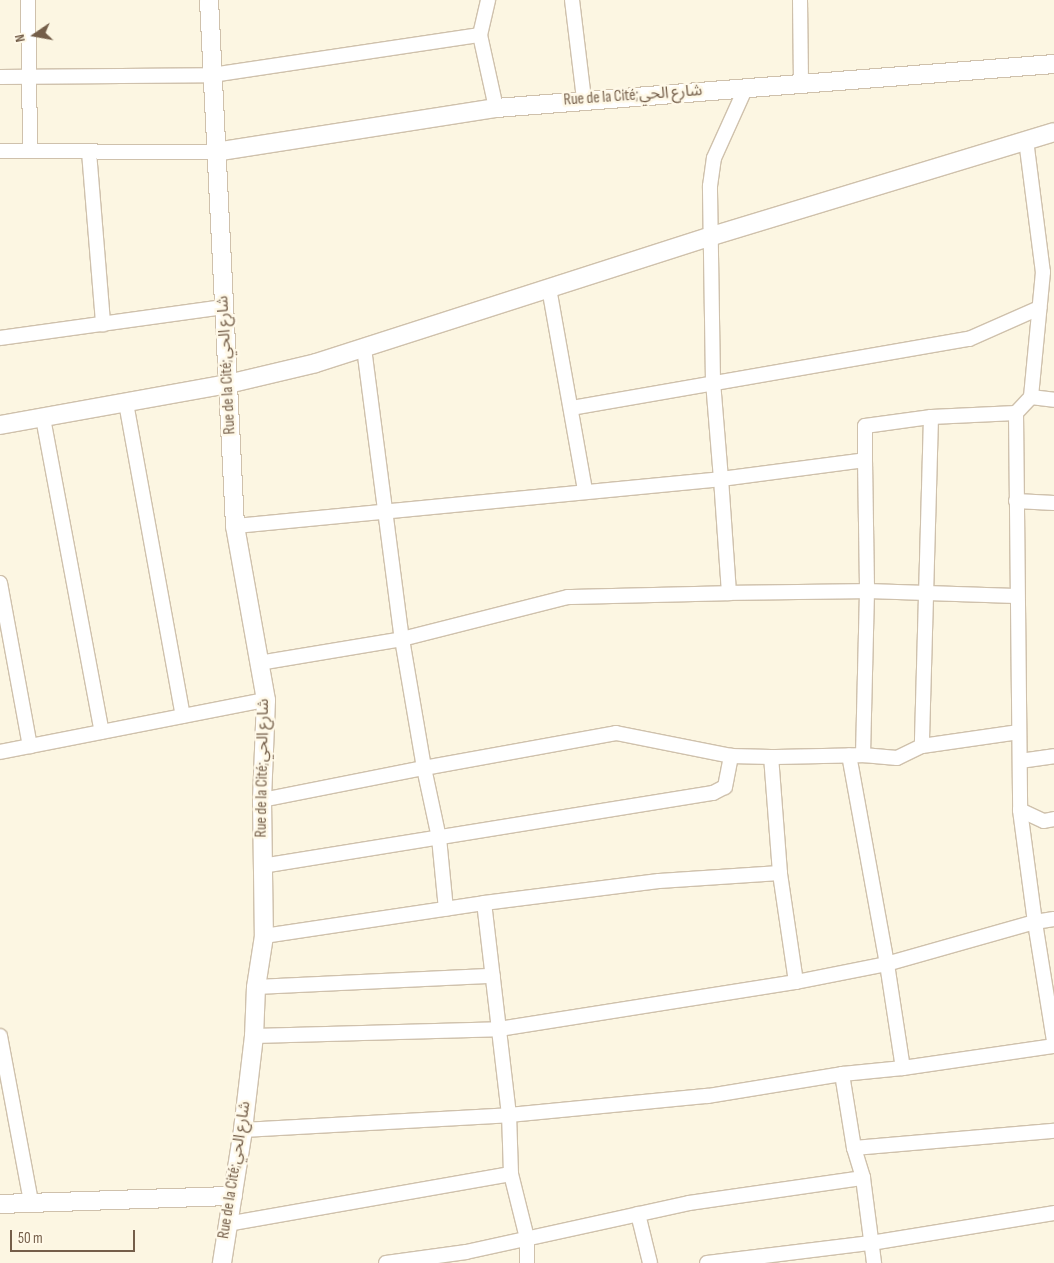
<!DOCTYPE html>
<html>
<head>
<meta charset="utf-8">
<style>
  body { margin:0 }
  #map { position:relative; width:1054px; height:1263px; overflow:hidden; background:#fcf6e2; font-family:"Sofia Sans Condensed","Noto Sans Arabic",sans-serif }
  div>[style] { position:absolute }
  .roads { filter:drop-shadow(1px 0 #cfc1ac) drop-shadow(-1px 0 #cfc1ac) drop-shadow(0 1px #cfc1ac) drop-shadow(0 -1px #cfc1ac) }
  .minor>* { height:14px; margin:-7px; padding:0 7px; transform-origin:7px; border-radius:7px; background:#fff }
  .tertiary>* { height:18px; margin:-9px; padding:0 9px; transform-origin:9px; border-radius:9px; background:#fff }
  span { translate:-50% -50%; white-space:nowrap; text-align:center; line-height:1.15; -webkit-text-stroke:5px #fff9e8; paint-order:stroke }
  .street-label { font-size:16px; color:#745e49 }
  .north { position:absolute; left:10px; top:10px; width:50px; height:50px; -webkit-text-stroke:4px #fff9e8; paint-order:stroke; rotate:258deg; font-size:14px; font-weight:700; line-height:20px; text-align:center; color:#745e49 }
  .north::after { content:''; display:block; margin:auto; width:18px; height:22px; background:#745e49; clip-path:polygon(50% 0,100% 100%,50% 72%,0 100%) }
  .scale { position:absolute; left:10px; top:1230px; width:125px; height:22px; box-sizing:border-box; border:2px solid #745e49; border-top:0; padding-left:6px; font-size:15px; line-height:18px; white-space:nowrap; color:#745e49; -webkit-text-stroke:4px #fff9e8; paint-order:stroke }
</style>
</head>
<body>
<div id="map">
  <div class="roads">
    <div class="minor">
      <div style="left:28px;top:0;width:151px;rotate:89.2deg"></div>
      <div style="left:572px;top:0;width:100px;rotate:83.1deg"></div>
      <div style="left:800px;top:0;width:83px;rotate:89.3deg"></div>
      <div style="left:480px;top:35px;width:75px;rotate:77.6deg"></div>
      <div style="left:0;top:77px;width:212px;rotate:-0.5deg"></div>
      <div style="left:212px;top:75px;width:271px;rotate:-8.5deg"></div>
      <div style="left:480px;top:35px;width:36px;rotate:-77deg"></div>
      <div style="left:1026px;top:140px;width:133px;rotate:82.7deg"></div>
      <div style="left:1043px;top:272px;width:126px;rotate:95.5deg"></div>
      <div style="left:1031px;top:397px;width:22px;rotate:133deg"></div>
      <div style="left:1016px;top:413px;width:397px;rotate:89.4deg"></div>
      <div style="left:1020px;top:810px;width:113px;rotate:82.4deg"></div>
      <div style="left:1035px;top:922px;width:19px;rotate:-9deg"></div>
      <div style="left:0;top:151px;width:215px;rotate:0.3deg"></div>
      <div style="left:89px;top:152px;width:173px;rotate:85.3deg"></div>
      <div style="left:549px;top:288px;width:206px;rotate:79.9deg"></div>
      <div style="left:0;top:338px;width:226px;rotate:-7.9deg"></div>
      <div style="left:364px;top:348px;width:293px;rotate:82.6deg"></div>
      <div style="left:402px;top:639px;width:131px;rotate:80.3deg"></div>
      <div style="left:424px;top:768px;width:195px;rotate:-10.3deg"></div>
      <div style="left:616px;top:733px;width:117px;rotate:11.3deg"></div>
      <div style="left:731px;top:756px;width:40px;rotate:1.4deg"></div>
      <div style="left:1031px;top:397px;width:23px;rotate:7deg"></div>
      <div style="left:126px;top:403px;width:318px;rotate:79.7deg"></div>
      <div style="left:572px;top:408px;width:403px;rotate:-9.9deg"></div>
      <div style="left:969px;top:339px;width:77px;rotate:-23.9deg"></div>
      <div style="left:1016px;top:413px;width:85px;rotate:177.3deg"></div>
      <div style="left:931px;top:417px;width:329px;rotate:91.6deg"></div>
      <div style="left:922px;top:746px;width:98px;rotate:-8.2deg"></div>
      <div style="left:43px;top:418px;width:319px;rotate:79.4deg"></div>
      <div style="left:865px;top:460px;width:131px;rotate:89.1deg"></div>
      <div style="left:867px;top:591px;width:138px;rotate:179.2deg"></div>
      <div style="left:729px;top:593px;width:114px;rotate:-94deg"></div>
      <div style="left:721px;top:479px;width:145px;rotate:-7.5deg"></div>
      <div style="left:865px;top:460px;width:34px;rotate:-90deg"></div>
      <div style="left:865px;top:426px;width:67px;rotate:-7.8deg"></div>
      <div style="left:1016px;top:501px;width:38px;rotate:3deg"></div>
      <div style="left:235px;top:526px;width:488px;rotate:-5.5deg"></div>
      <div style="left:721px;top:479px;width:97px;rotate:-94.7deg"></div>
      <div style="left:713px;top:382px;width:196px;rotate:-90.9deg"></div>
      <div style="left:710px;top:186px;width:28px;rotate:-82deg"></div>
      <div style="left:714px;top:158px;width:78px;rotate:-65.7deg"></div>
      <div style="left:0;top:583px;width:166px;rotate:79.6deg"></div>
      <div style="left:259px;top:663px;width:145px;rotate:-9.5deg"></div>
      <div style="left:402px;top:639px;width:171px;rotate:-14.2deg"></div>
      <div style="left:568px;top:597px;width:161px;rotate:-1.4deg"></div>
      <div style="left:0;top:752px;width:271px;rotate:-11.1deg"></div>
      <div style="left:863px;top:755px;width:34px;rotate:5deg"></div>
      <div style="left:897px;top:758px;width:28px;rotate:-26deg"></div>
      <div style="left:1020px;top:761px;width:34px;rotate:-8deg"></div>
      <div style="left:262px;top:800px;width:165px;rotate:-11.2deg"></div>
      <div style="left:424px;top:768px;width:72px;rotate:77.9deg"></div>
      <div style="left:439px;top:838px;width:71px;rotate:84.4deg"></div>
      <div style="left:1020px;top:810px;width:26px;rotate:25deg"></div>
      <div style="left:1044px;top:821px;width:10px;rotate:-11deg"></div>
      <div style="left:262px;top:866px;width:457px;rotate:-9.2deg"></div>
      <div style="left:713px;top:793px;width:13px;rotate:-27deg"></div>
      <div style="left:725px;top:787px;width:32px;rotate:-79deg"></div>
      <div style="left:264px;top:936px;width:222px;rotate:-8.5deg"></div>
      <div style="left:796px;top:982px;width:110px;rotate:-98.4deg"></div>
      <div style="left:780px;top:873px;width:116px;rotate:-94.4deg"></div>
      <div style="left:771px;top:757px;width:92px;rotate:-1.2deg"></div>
      <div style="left:863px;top:755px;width:164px;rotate:-88.6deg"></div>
      <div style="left:867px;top:591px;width:149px;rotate:1.9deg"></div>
      <div style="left:256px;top:987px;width:237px;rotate:-2.7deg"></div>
      <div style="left:0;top:1036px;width:169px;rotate:79.4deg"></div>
      <div style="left:254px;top:1036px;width:245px;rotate:-1.6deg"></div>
      <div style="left:499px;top:1029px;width:301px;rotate:-9deg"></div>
      <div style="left:796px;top:982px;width:93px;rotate:-11.2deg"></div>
      <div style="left:887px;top:964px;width:212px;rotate:-100.3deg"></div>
      <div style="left:1054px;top:1041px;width:121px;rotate:-99.1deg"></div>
      <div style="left:1035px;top:922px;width:154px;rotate:164.2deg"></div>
      <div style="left:887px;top:964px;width:105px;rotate:81.3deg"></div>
      <div style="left:903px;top:1068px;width:61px;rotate:174.4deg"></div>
      <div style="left:842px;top:1074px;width:75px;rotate:80.8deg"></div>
      <div style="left:854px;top:1148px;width:201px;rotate:-4.9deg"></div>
      <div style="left:903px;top:1068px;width:153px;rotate:-8.3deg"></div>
      <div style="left:243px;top:1130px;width:266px;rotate:-3.2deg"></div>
      <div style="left:509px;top:1115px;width:200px;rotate:-5.5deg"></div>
      <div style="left:708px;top:1096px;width:136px;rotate:-9.3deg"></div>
      <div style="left:854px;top:1148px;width:31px;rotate:73deg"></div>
      <div style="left:863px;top:1178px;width:86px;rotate:82.6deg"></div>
      <div style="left:511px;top:1174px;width:59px;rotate:-91.9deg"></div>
      <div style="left:509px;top:1115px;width:213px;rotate:-96.7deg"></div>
      <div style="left:484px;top:903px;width:176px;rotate:-7.2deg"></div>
      <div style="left:659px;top:881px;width:121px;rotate:-3.8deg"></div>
      <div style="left:638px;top:1214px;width:50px;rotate:76.2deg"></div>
      <div style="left:227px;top:1224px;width:288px;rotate:-10deg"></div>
      <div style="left:511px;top:1174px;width:66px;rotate:76deg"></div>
      <div style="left:527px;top:1238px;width:25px;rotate:90deg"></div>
      <div style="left:386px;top:1263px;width:81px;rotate:-7.8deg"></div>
      <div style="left:466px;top:1252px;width:228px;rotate:-12.4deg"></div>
      <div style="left:689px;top:1203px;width:176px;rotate:-8.2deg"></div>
      <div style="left:707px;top:1263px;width:165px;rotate:-7deg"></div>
      <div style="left:871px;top:1243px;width:185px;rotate:-9.3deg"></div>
    </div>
    <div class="tertiary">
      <div style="left:209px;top:0;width:527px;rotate:87.17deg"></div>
      <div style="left:235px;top:526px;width:177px;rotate:79.9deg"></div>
      <div style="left:266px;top:700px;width:100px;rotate:92.3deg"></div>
      <div style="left:262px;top:800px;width:136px;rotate:89.2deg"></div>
      <div style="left:264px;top:936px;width:52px;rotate:98.9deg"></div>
      <div style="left:256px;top:987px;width:49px;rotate:92.3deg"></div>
      <div style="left:254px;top:1036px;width:95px;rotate:96.7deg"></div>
      <div style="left:243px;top:1130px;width:135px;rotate:99deg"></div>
      <div style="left:215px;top:152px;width:284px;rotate:-8.9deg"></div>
      <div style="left:496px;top:108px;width:560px;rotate:-4.51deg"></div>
      <div style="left:0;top:425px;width:232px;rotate:-10.2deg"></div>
      <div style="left:228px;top:384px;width:90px;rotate:-13.4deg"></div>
      <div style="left:316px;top:363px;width:416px;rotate:-17.8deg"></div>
      <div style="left:712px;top:236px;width:357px;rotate:-16.9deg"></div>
      <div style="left:0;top:1204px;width:233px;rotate:-2deg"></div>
    </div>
  </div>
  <div class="street-label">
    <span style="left:633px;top:96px;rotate:-4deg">Rue de la Cité;شارع الحي</span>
    <span style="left:227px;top:365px;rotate:-93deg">Rue de la Cité;شارع الحي</span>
    <span style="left:263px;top:768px;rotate:-89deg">Rue de la Cité;شارع الحي</span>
    <span style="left:235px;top:1170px;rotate:-81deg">Rue de la Cité;شارع الحي</span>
  </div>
  <div class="north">N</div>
  <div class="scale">50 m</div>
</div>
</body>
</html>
